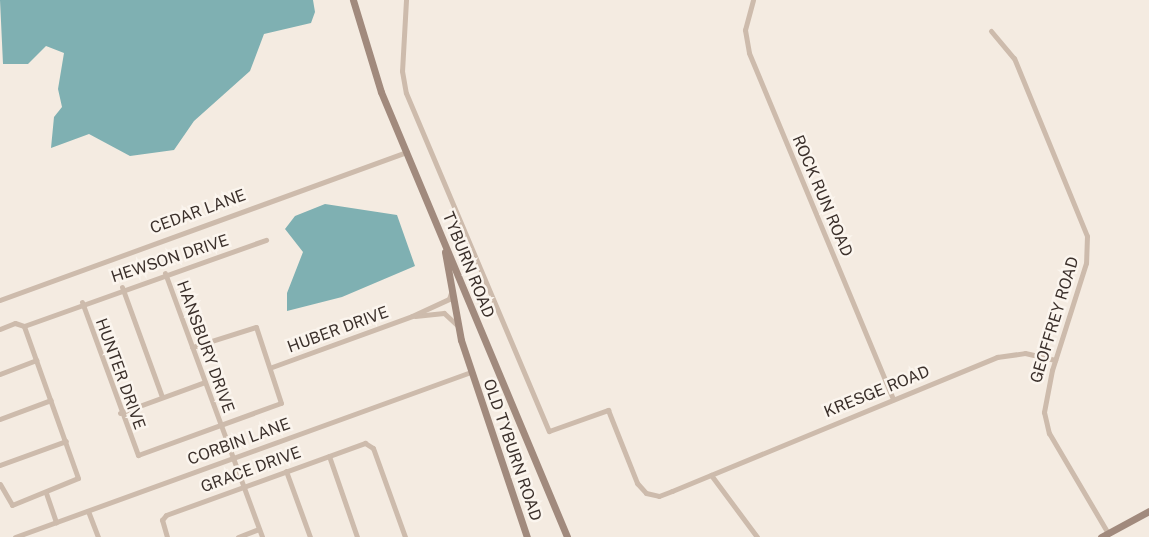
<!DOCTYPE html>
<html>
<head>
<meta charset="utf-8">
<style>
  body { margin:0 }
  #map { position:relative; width:1149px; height:537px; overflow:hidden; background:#f4ebe1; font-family:"Public Sans",sans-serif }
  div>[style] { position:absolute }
  .water>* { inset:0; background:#7fb0b2 }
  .street>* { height:5px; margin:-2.5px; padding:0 2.5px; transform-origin:2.5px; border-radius:2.5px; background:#cdbbac }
  .secondary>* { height:7px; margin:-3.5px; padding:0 3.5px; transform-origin:3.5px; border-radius:3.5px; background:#a18a7d }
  span { translate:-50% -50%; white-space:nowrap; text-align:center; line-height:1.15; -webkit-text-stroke:5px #fbf5ee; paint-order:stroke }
  .street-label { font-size:16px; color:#3b302b }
</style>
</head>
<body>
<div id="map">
  <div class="water">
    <div style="clip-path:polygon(0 0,313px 0,315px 12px,311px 23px,264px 34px,250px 71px,194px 121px,174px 150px,130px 156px,89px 134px,51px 148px,54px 117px,62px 107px,58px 89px,64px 53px,46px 46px,28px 64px,3px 64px)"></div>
    <div style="clip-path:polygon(325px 204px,397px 215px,415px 266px,342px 297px,287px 311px,287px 293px,303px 252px,285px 229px,295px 216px)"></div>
  </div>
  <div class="street">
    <div style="left:406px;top:0;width:71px;rotate:93.2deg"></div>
    <div style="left:402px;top:71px;width:22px;rotate:80deg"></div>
    <div style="left:406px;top:93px;width:367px;rotate:67.1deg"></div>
    <div style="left:549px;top:431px;width:63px;rotate:-19.6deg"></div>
    <div style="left:608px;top:410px;width:79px;rotate:68.3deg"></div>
    <div style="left:637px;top:483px;width:13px;rotate:48deg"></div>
    <div style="left:646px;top:493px;width:13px;rotate:13deg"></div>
    <div style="left:659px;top:496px;width:14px;rotate:-21deg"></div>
    <div style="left:672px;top:491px;width:352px;rotate:-22.4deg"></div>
    <div style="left:997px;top:357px;width:28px;rotate:-8deg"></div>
    <div style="left:1025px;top:353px;width:31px;rotate:13deg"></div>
    <div style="left:753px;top:0;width:31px;rotate:105deg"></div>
    <div style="left:745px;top:30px;width:23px;rotate:80deg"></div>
    <div style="left:749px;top:53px;width:375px;rotate:67.4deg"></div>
    <div style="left:991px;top:31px;width:35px;rotate:50deg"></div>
    <div style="left:1014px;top:58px;width:192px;rotate:67.7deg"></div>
    <div style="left:1087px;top:236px;width:27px;rotate:92deg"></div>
    <div style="left:1086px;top:263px;width:112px;rotate:107.6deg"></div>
    <div style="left:1052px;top:370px;width:43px;rotate:100.8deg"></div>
    <div style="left:1044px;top:412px;width:22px;rotate:77deg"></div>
    <div style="left:1049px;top:433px;width:116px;rotate:59.5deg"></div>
    <div style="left:165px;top:273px;width:281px;rotate:69.8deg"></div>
    <div style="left:122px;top:287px;width:117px;rotate:70deg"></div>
    <div style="left:0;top:300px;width:433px;rotate:-20deg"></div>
    <div style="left:82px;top:302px;width:163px;rotate:69.9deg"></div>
    <div style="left:138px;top:455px;width:152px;rotate:-20deg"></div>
    <div style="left:281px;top:403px;width:80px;rotate:-108.2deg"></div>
    <div style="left:256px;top:327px;width:67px;rotate:162.6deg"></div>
    <div style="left:415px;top:316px;width:29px;rotate:-6deg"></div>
    <div style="left:444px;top:313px;width:18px;rotate:43deg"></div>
    <div style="left:0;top:329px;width:16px;rotate:-22deg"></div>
    <div style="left:15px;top:323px;width:9px;rotate:18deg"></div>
    <div style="left:24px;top:326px;width:257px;rotate:-19.6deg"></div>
    <div style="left:272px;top:367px;width:149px;rotate:-20deg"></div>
    <div style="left:412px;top:316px;width:41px;rotate:-24.7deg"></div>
    <div style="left:449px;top:299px;width:6px;rotate:-72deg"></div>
    <div style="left:0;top:374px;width:39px;rotate:-21deg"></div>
    <div style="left:120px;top:413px;width:90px;rotate:-20deg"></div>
    <div style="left:0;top:419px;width:54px;rotate:-20.4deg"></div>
    <div style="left:329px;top:456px;width:86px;rotate:70.9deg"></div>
    <div style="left:0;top:465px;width:70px;rotate:-20deg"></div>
    <div style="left:286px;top:471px;width:70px;rotate:70deg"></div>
    <div style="left:711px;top:475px;width:77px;rotate:53.4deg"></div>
    <div style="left:0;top:484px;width:24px;rotate:60deg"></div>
    <div style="left:12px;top:505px;width:71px;rotate:-22.2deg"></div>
    <div style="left:78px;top:478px;width:161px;rotate:-109.6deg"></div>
    <div style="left:46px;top:493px;width:31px;rotate:71deg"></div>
    <div style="left:88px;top:511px;width:28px;rotate:69deg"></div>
    <div style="left:15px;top:537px;width:484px;rotate:-19.9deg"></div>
    <div style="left:167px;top:537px;width:18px;rotate:-106deg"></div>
    <div style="left:162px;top:520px;width:6px;rotate:-51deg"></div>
    <div style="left:166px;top:515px;width:212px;rotate:-19.9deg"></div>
    <div style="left:365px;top:443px;width:9px;rotate:32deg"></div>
    <div style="left:373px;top:448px;width:95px;rotate:70.2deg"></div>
    <div style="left:238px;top:537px;width:22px;rotate:-21deg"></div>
  </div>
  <div class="secondary">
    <div style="left:353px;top:0;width:96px;rotate:73.1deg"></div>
    <div style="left:381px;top:92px;width:482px;rotate:67.3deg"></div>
    <div style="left:445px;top:252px;width:89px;rotate:79.7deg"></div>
    <div style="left:461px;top:340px;width:208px;rotate:71.5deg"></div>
    <div style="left:1101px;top:537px;width:55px;rotate:-28.4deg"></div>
  </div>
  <div class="street-label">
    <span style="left:822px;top:196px;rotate:67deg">ROCK RUN ROAD</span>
    <span style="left:198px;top:212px;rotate:-20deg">CEDAR LANE</span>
    <span style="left:170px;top:259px;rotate:-18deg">HEWSON DRIVE</span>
    <span style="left:468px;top:265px;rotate:68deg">TYBURN ROAD</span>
    <span style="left:1055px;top:320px;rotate:-73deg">GEOFFREY ROAD</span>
    <span style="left:338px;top:330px;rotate:-20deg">HUBER DRIVE</span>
    <span style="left:205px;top:347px;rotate:70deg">HANSBURY DRIVE</span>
    <span style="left:120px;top:374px;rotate:70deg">HUNTER DRIVE</span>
    <span style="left:877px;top:392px;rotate:-22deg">KRESGE ROAD</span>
    <span style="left:239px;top:442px;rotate:-20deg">CORBIN LANE</span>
    <span style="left:512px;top:450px;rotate:71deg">OLD TYBURN ROAD</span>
    <span style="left:251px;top:470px;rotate:-20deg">GRACE DRIVE</span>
  </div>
</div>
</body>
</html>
